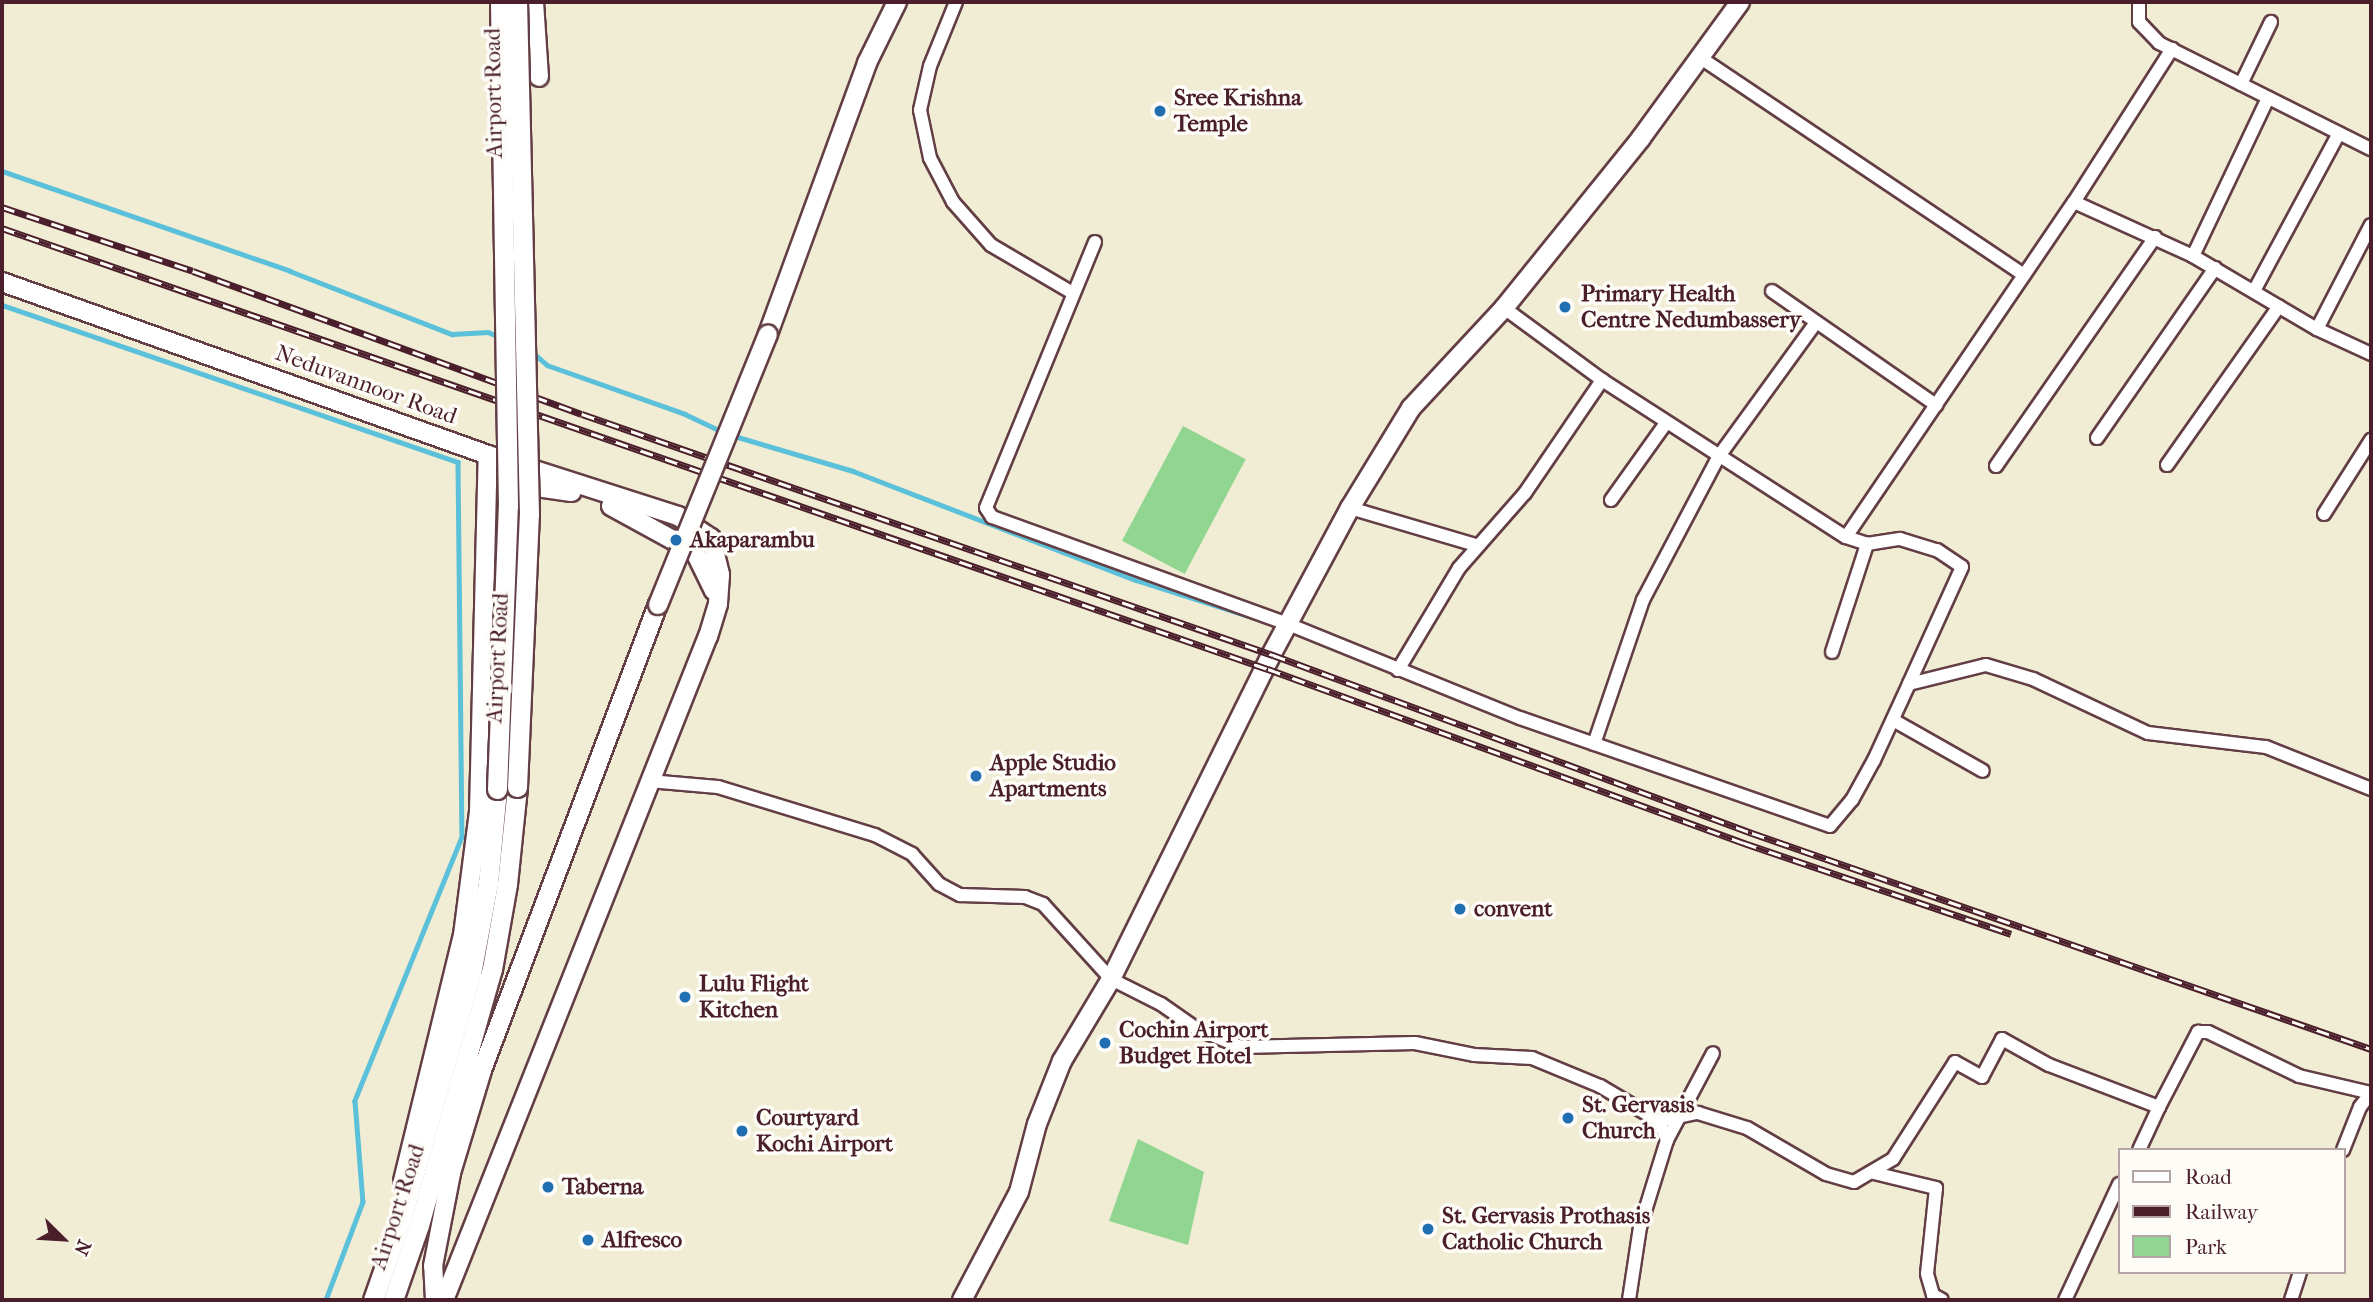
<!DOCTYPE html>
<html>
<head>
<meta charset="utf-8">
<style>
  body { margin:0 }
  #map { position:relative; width:2373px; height:1302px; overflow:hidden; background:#f1ecd4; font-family:"IM FELL French Canon",serif }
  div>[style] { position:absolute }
  .green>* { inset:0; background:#91d690; transform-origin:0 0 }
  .stream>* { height:4.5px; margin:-2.25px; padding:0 2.25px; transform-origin:2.25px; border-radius:2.25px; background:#5bc0d9 }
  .roads { filter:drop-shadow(2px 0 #633e44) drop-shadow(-2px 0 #633e44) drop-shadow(0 2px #633e44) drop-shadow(0 -2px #633e44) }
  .street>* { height:12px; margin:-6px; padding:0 6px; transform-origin:6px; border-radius:6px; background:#fff }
  .secondary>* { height:18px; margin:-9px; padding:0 9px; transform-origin:9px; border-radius:9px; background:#fff }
  .primary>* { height:19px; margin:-9.5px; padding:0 9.5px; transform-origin:9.5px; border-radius:9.5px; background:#fff }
  .rail>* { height:7px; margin-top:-3.5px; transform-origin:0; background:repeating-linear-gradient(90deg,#fdfcf7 0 13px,#4a1f2b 0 26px); box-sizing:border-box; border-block:2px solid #4a1f2b }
  .bridges { filter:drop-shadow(2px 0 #633e44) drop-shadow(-2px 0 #633e44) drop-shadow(0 2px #633e44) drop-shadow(0 -2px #633e44) }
  .secondary-bridge>* { height:18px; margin:-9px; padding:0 9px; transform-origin:9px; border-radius:9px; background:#fff }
  .primary-bridge>* { height:19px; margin:-9.5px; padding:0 9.5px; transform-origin:9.5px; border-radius:9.5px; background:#fff }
  .dots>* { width:19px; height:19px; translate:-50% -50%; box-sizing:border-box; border:4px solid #fdfcf7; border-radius:50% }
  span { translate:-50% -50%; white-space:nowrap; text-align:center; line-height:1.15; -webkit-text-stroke:7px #fdfcf7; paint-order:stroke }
  .street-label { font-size:23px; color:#4a1f2b }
  .poi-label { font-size:23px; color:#4a1f2b; font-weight:700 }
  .left { translate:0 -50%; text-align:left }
  .frame { position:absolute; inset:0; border:4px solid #4a1f2b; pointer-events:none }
  .legend { position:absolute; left:2118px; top:1148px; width:228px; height:126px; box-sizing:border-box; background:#fdfcf7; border:2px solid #b5a4a5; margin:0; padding:9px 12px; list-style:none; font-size:21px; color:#4a1f2b }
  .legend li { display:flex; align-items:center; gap:14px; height:35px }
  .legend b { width:35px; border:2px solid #b5a4a5 }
  .north { position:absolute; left:28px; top:1204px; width:70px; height:70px; -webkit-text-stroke:5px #fdfcf7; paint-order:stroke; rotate:114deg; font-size:19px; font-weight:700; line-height:28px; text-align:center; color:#4a1f2b }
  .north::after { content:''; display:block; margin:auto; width:24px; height:32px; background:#4a1f2b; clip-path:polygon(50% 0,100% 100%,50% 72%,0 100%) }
</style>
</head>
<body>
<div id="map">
  <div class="green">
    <div style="left:1183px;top:426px;width:71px;height:130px;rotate:28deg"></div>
    <div style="clip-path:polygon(1138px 1139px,1204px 1172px,1188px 1245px,1109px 1221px)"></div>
  </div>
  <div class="stream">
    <div style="left:2px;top:171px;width:305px;rotate:19.1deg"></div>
    <div style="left:290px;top:271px;width:174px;rotate:21.3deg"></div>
    <div style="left:452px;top:334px;width:36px;rotate:-3deg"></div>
    <div style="left:488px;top:332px;width:13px;rotate:23deg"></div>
    <div style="left:2px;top:305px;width:482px;rotate:19deg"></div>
    <div style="left:458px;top:462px;width:375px;rotate:89.4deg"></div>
    <div style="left:462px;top:837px;width:285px;rotate:112.1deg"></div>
    <div style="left:355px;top:1101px;width:101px;rotate:85.5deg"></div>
    <div style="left:363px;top:1202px;width:105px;rotate:110.7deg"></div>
    <div style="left:530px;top:350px;width:23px;rotate:41deg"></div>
    <div style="left:547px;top:365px;width:146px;rotate:19.5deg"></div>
    <div style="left:685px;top:414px;width:42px;rotate:25.3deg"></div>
    <div style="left:731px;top:435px;width:127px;rotate:16.4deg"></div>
    <div style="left:853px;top:471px;width:303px;rotate:21.1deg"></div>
    <div style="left:1136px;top:580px;width:128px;rotate:17.7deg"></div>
  </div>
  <div class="roads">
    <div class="street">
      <div style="left:956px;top:2px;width:69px;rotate:112.1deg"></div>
      <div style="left:930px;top:66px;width:45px;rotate:102.8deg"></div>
      <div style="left:920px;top:110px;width:49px;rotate:78.2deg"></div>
      <div style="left:930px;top:158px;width:50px;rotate:62.4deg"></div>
      <div style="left:953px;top:202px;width:57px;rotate:48.5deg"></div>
      <div style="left:991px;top:245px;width:93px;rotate:30.4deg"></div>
      <div style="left:2139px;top:2px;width:20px;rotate:90deg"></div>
      <div style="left:2139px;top:22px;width:29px;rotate:46deg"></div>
      <div style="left:2159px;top:43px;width:237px;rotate:26.6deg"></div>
      <div style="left:1701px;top:58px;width:389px;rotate:33.9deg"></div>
      <div style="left:2241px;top:84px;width:69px;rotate:-64.2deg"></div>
      <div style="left:2074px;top:202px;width:182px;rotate:-57.4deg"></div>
      <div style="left:1095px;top:242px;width:287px;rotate:112.3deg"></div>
      <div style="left:986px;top:508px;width:11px;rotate:56deg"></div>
      <div style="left:992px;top:517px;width:315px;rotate:19.9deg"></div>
      <div style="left:1288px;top:624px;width:250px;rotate:22.1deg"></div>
      <div style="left:1520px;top:718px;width:328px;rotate:19.2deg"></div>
      <div style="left:1830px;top:826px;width:34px;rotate:-50deg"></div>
      <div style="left:1852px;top:800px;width:46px;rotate:-61.2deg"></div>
      <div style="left:1874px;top:760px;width:84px;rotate:-65.3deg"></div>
      <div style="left:2193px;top:256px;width:175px;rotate:-64.6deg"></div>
      <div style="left:1772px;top:291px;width:200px;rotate:34.8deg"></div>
      <div style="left:2254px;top:291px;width:179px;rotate:-61.7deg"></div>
      <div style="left:1504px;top:308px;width:122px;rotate:36.3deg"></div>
      <div style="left:1602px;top:380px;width:290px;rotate:32.8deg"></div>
      <div style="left:1846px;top:537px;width:22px;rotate:18deg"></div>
      <div style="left:1867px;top:544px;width:33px;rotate:-9deg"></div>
      <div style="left:1900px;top:539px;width:39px;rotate:17deg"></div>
      <div style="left:1937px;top:550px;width:30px;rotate:34deg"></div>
      <div style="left:1962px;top:567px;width:128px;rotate:114.4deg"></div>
      <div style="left:1909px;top:684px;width:79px;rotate:-13.9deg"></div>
      <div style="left:1986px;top:665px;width:49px;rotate:16.6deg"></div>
      <div style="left:2033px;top:679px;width:127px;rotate:25.2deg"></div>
      <div style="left:2148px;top:733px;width:119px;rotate:6.8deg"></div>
      <div style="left:2266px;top:747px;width:113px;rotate:21.8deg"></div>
      <div style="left:2317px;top:329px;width:117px;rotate:-62.6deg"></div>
      <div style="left:2097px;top:438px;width:207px;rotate:-55.2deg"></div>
      <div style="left:2167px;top:465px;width:194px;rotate:-54.8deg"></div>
      <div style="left:1996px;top:466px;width:279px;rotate:-55.2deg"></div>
      <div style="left:1611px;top:500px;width:95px;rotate:-54.5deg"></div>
      <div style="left:1350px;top:508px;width:131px;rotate:16.4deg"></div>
      <div style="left:2324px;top:514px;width:88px;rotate:-57.6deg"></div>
      <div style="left:1846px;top:537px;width:405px;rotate:-55.8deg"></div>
      <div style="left:2074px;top:202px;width:131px;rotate:24.4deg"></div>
      <div style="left:2193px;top:256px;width:144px;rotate:30.5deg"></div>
      <div style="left:2317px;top:329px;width:60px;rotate:24.8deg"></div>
      <div style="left:1832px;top:652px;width:114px;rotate:-72deg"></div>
      <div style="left:1398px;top:670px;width:119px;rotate:-59.1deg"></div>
      <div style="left:1459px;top:568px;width:100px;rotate:-48.7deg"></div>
      <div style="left:1525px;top:493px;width:137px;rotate:-55.7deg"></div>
      <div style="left:1893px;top:720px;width:103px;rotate:29.5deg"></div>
      <div style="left:1594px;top:744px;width:152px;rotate:-71.2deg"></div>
      <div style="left:1643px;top:600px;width:163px;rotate:-62.2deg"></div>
      <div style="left:1719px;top:456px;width:163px;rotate:-54deg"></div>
      <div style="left:649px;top:781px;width:69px;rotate:5deg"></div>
      <div style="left:718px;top:787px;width:164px;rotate:17deg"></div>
      <div style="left:875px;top:835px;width:42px;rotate:27.2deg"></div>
      <div style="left:912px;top:854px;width:40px;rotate:48deg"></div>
      <div style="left:939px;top:884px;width:24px;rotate:28deg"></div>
      <div style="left:960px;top:895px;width:65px;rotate:1.8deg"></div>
      <div style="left:1025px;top:897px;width:19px;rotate:21deg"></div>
      <div style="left:1043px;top:904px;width:101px;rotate:47.8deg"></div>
      <div style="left:1111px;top:979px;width:56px;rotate:26.6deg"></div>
      <div style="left:1161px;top:1004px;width:44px;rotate:34.8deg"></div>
      <div style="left:1197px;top:1029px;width:48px;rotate:22.2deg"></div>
      <div style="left:1241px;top:1047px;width:174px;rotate:-1.3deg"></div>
      <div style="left:1415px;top:1043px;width:60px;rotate:11.5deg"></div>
      <div style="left:1474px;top:1055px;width:58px;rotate:3deg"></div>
      <div style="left:1532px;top:1058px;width:74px;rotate:22.4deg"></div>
      <div style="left:1600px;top:1086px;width:69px;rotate:30.7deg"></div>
      <div style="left:1659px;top:1121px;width:21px;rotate:67deg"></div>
      <div style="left:1667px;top:1140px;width:91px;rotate:107.2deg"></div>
      <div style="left:1640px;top:1227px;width:74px;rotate:98.6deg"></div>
      <div style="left:2159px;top:1107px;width:85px;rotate:-62.5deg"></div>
      <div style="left:2198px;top:1032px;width:10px"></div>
      <div style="left:2208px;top:1032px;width:101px;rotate:25.8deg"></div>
      <div style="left:2299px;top:1076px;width:74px;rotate:13.3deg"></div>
      <div style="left:1659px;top:1121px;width:40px;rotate:-12deg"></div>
      <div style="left:1698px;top:1113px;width:51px;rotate:17deg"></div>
      <div style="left:1747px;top:1128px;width:91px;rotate:30.2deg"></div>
      <div style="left:1826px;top:1174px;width:29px;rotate:16deg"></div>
      <div style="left:1854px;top:1182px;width:45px;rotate:-30.5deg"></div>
      <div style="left:1893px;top:1159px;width:115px;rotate:-57.4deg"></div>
      <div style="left:1955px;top:1062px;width:31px;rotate:29deg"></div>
      <div style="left:1982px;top:1077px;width:43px;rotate:-62.2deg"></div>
      <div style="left:2002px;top:1039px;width:54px;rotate:29deg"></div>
      <div style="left:2049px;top:1065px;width:118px;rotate:20.9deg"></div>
      <div style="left:2159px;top:1107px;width:47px;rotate:114.9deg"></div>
      <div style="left:1667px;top:1140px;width:98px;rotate:-62.1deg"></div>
      <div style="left:2343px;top:1150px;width:46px;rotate:-68.4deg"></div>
      <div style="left:2360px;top:1107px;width:18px;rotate:-52deg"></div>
      <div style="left:1874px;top:1173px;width:64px;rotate:13.6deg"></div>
      <div style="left:1936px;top:1188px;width:86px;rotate:96deg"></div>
      <div style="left:1927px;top:1274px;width:22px;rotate:74deg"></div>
      <div style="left:1933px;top:1295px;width:10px;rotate:29deg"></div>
      <div style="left:2065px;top:1300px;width:128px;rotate:-65deg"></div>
      <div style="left:2291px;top:1300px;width:29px;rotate:-72deg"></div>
    </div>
    <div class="secondary">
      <div style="left:534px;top:2px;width:75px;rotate:86.2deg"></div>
      <div style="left:2px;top:282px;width:516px;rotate:19.59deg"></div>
      <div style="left:488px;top:455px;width:200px;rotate:17.8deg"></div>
      <div style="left:678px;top:516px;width:40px;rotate:34deg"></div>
      <div style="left:711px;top:538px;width:38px;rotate:76deg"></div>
      <div style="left:720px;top:575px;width:29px;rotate:94deg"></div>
      <div style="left:718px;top:604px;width:34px;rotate:107deg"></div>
      <div style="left:708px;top:636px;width:715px;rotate:111.68deg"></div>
      <div style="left:768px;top:334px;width:289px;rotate:-69.9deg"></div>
      <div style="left:867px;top:63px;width:68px;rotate:-63.8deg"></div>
      <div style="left:516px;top:484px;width:56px;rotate:8.3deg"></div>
      <div style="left:611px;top:506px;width:96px;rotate:28.7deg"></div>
      <div style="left:695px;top:552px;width:43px;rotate:64deg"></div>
      <div style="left:403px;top:1181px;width:253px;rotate:-76.3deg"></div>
      <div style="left:463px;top:935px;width:124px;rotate:-82.6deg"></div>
      <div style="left:479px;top:812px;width:357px;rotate:-88.6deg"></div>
      <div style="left:435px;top:1300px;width:34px;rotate:-93deg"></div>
      <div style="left:433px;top:1266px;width:95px;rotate:-79deg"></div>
      <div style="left:451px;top:1173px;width:108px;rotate:-73.2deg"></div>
      <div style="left:482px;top:1070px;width:497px;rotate:-69.3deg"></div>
      <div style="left:962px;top:1300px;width:122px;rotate:-62.2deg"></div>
      <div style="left:1019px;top:1192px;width:70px;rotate:-75.2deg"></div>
      <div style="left:1037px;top:1124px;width:68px;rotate:-68.4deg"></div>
      <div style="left:1062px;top:1061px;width:96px;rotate:-59.1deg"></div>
      <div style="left:1111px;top:979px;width:359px;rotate:-63.7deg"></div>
      <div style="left:1270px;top:657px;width:169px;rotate:-61.8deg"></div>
      <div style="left:1350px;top:508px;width:117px;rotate:-58.6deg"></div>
      <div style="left:1411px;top:408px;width:137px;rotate:-47.1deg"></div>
      <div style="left:1504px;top:308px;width:218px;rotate:-51.1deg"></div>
      <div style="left:1641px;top:138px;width:168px;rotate:-53.9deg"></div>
    </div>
    <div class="primary">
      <div style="left:373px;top:1300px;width:85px;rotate:-70.7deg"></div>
      <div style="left:401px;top:1220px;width:256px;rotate:-74.1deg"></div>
      <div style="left:471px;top:974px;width:93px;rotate:-79.4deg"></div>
      <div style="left:488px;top:883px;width:94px;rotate:-84.5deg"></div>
      <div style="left:393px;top:1300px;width:79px;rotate:-70.9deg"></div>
      <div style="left:419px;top:1225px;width:266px;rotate:-74.1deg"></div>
      <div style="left:492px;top:969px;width:86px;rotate:-80deg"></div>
      <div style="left:507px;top:884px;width:98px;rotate:-84.1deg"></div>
    </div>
  </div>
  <div class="rail">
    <div style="left:2px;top:207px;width:201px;rotate:18.5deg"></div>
    <div style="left:193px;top:271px;width:414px;rotate:20.2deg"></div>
    <div style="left:582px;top:414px;width:732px;rotate:19.23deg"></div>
    <div style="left:1273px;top:655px;width:511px;rotate:20.39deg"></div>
    <div style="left:1752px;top:833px;width:656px;rotate:19.24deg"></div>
    <div style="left:2px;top:228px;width:1341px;rotate:19.21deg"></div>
    <div style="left:1268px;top:669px;width:507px;rotate:20.08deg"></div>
    <div style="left:1744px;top:843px;width:282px;rotate:18.8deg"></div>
  </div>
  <div class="bridges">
    <div class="secondary-bridge">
      <div style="left:658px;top:605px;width:292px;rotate:-67.9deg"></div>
    </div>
    <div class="primary-bridge">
      <div style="left:517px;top:787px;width:273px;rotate:-87.5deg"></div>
      <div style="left:529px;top:514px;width:512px;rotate:-91.34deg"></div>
      <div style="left:497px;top:789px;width:283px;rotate:-87.8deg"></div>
      <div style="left:508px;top:506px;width:504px;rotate:-90.91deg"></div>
    </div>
  </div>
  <div class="dots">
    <div style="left:1160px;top:111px;background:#1f6fb2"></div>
    <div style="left:1565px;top:307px;background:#1f6fb2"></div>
    <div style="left:676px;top:540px;background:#1f6fb2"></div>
    <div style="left:976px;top:776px;background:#1f6fb2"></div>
    <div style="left:1460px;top:909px;background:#1f6fb2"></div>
    <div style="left:685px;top:997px;background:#1f6fb2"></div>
    <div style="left:1105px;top:1043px;background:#1f6fb2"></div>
    <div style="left:1568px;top:1118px;background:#1f6fb2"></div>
    <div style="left:742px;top:1131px;background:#1f6fb2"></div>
    <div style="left:548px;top:1187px;background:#1f6fb2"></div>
    <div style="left:1428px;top:1229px;background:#1f6fb2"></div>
    <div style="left:588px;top:1240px;background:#1f6fb2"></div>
  </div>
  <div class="street-label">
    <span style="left:494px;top:93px;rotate:-91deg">Airport Road</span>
    <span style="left:366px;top:385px;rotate:20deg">Neduvannoor Road</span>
    <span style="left:498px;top:658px;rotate:-87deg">Airport Road</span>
    <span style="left:398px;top:1207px;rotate:-72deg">Airport Road</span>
  </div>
  <div class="poi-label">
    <span class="left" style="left:1174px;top:111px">Sree Krishna<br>Temple</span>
    <span class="left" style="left:1581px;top:307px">Primary Health<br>Centre Nedumbassery</span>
    <span class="left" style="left:690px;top:540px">Akaparambu</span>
    <span class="left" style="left:990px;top:776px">Apple Studio<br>Apartments</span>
    <span class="left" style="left:1474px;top:909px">convent</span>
    <span class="left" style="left:699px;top:997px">Lulu Flight<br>Kitchen</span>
    <span class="left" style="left:1119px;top:1043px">Cochin Airport<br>Budget Hotel</span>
    <span class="left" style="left:1582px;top:1118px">St. Gervasis<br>Church</span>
    <span class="left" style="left:756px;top:1131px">Courtyard<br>Kochi Airport</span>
    <span class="left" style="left:562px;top:1187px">Taberna</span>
    <span class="left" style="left:1442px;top:1229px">St. Gervasis Prothasis<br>Catholic Church</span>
    <span class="left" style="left:602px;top:1240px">Alfresco</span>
  </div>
  <div class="frame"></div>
  <ul class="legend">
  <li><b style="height:9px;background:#fff"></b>Road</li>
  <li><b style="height:9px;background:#4a1f2b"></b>Railway</li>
  <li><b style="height:19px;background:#91d690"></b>Park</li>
  </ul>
  <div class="north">N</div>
</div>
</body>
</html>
